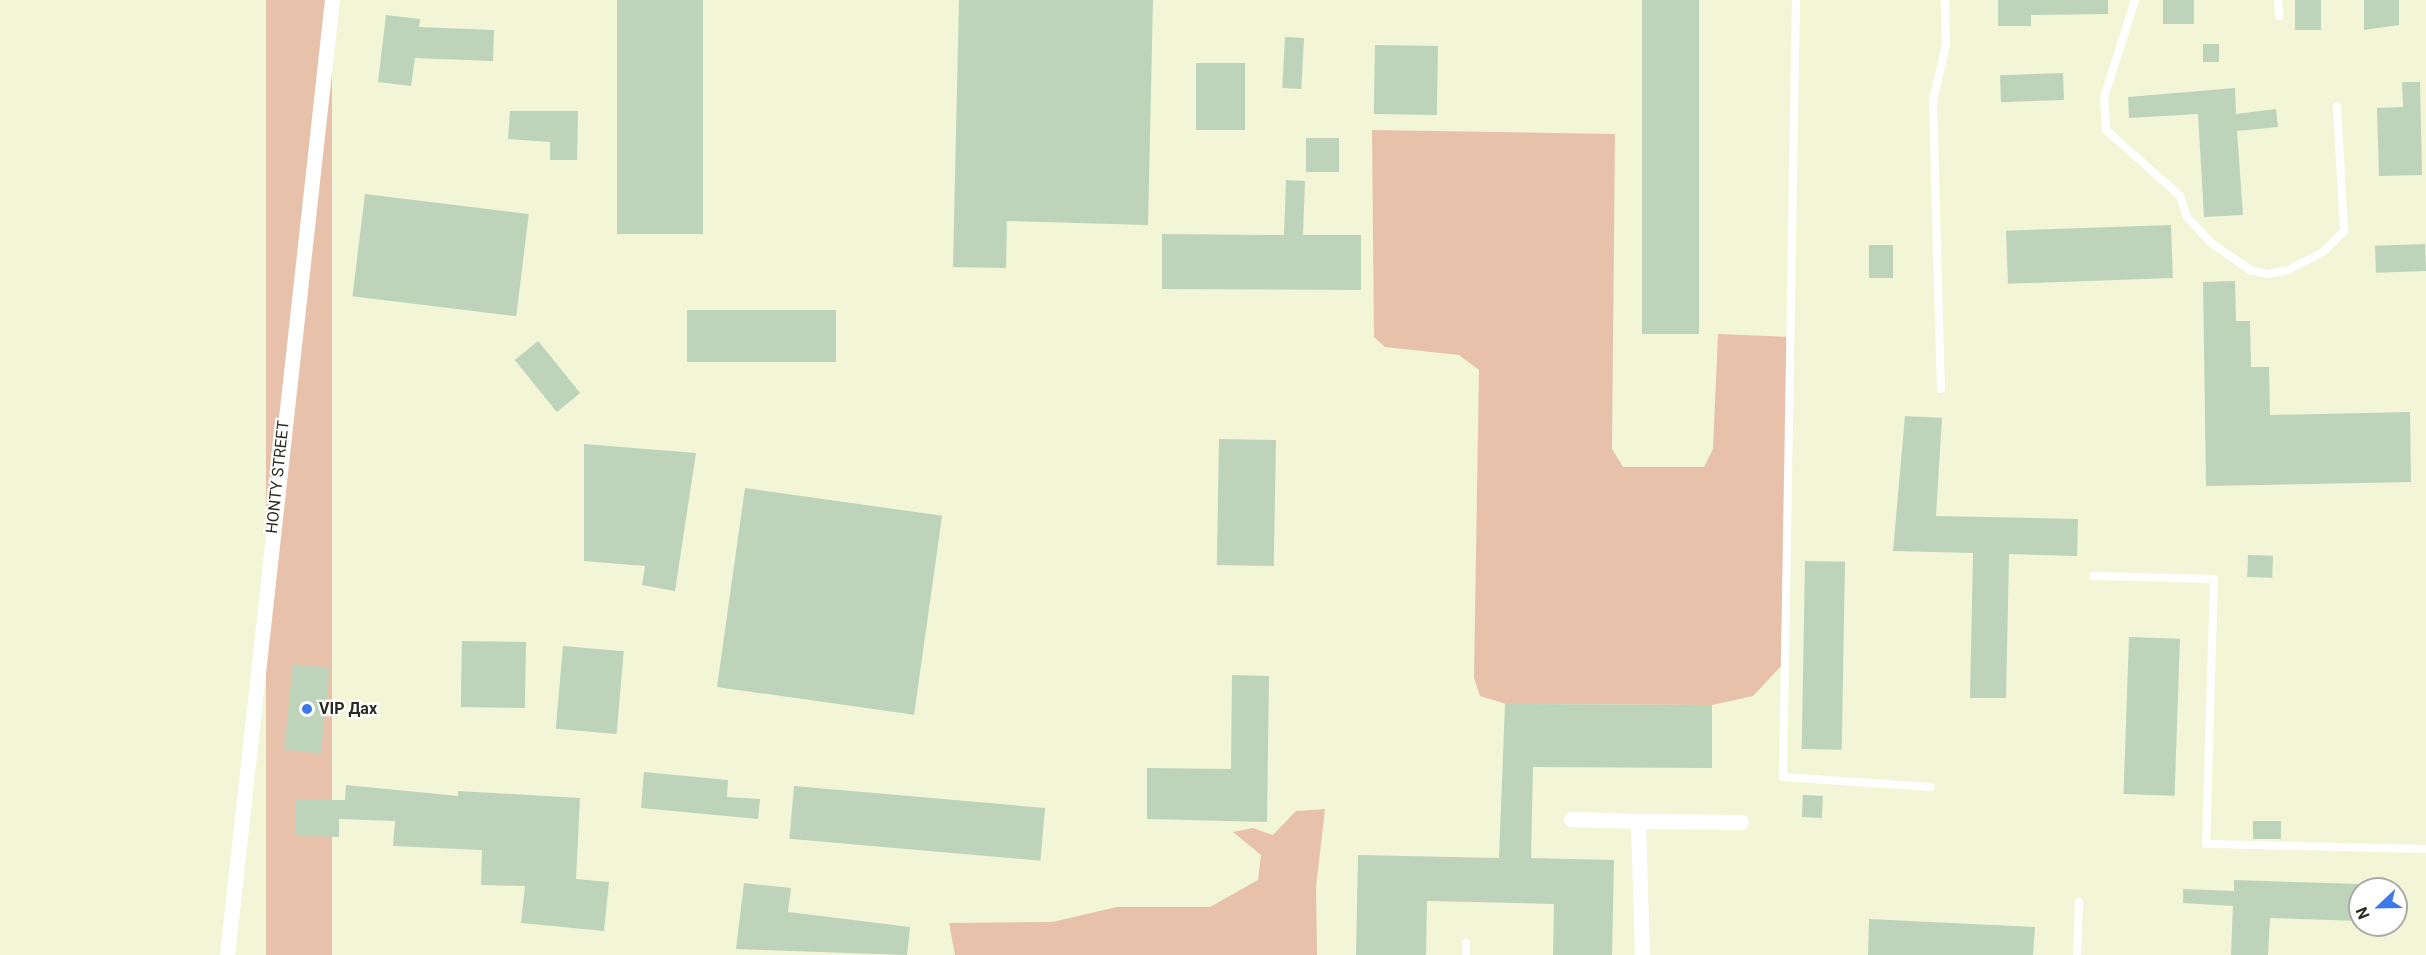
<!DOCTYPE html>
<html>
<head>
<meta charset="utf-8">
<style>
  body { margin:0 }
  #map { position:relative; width:2426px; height:955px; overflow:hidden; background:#f2f6d6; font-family:Roboto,sans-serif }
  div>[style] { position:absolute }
  .green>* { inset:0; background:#e7c1aa; transform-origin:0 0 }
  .building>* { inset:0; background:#bdd3ba; transform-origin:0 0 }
  .lane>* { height:8px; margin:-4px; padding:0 4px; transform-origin:4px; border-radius:4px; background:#fff }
  .street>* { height:15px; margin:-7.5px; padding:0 7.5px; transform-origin:7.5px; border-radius:7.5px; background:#fff }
  .dots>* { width:16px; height:16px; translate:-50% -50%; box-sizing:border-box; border:3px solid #fff; border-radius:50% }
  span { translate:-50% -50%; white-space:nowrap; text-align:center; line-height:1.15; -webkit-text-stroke:4.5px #fff; paint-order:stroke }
  .street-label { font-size:16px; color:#2b2c20 }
  .poi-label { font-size:16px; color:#2b2c20; font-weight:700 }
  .left { translate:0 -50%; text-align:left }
  .north { position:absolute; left:2348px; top:877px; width:60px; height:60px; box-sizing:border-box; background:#fff; border:2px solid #aaaba6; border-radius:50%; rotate:248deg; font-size:16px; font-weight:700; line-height:24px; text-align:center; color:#2b2c20 }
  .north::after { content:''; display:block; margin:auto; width:21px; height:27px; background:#3e79e9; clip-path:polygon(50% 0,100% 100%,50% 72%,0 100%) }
</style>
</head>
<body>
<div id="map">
  <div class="green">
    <div style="left:266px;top:0;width:66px;height:960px"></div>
    <div style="clip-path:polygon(1372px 130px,1615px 134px,1612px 449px,1623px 467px,1704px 467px,1713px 449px,1718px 334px,1793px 337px,1785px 662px,1753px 696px,1712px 705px,1506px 704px,1480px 696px,1474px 678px,1479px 370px,1459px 355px,1385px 347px,1374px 337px)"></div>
    <div style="clip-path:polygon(1325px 809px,1316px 887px,1317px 955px,955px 955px,949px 923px,1052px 922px,1117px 907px,1210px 907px,1258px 880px,1261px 855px,1233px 832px,1253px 828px,1273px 835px,1296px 811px)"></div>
  </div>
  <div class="building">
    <div style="left:617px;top:0;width:86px;height:234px"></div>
    <div style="clip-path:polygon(959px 0,1153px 0,1148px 225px,1007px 221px,1006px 268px,953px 267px)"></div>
    <div style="left:1642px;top:0;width:57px;height:334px"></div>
    <div style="clip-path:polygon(1998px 0,2108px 0,2108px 14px,2031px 15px,2031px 26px,1998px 26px)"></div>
    <div style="left:2163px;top:0;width:31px;height:24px"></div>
    <div style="left:2295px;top:0;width:26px;height:30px"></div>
    <div style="clip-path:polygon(2364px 0,2399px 0,2399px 25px,2364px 30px)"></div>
    <div style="clip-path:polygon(386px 15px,420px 19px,419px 27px,494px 30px,493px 61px,415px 58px,411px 86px,378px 82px)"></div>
    <div style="left:1285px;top:37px;width:19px;height:51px;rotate:3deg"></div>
    <div style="left:2203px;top:44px;width:16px;height:18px"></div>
    <div style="left:1375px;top:45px;width:63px;height:69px;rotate:1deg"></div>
    <div style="left:1196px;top:63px;width:49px;height:67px"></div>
    <div style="left:2063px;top:73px;width:27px;height:63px;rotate:88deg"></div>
    <div style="clip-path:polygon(2402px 82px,2420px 82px,2422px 175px,2379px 176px,2377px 108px,2403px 107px)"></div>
    <div style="clip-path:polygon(2235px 88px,2236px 114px,2276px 109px,2278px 127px,2237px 131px,2243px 215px,2204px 217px,2198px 114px,2129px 118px,2128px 97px)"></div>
    <div style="clip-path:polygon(510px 111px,578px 111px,577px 160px,550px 160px,550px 142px,508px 139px)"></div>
    <div style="left:1306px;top:138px;width:33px;height:34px"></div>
    <div style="clip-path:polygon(1286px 180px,1305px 181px,1303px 235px,1361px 235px,1361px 290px,1162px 289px,1162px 234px,1284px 235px)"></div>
    <div style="left:365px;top:194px;width:165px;height:103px;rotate:7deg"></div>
    <div style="left:2171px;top:225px;width:53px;height:165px;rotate:88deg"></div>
    <div style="left:2425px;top:244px;width:27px;height:50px;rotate:88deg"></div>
    <div style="left:1869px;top:245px;width:24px;height:33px"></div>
    <div style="clip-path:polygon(2235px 281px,2236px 321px,2250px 321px,2251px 367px,2269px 367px,2270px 415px,2410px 412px,2411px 482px,2206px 486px,2203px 282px)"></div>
    <div style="left:836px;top:310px;width:52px;height:149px;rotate:90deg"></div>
    <div style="left:538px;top:341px;width:67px;height:30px;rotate:51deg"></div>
    <div style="clip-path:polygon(1905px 416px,1942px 418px,1936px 516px,2078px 519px,2077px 556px,2009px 554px,2006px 698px,1970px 698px,1973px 553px,1893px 551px)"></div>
    <div style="left:1219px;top:439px;width:57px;height:126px;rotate:1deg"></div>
    <div style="clip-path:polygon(584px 444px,696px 453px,675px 591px,642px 585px,645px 566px,584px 561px)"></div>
    <div style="left:745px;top:488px;width:199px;height:201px;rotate:8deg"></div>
    <div style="left:2248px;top:555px;width:25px;height:22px;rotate:2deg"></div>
    <div style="left:1805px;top:561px;width:40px;height:188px;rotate:1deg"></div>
    <div style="left:2129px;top:637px;width:51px;height:157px;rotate:2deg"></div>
    <div style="left:462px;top:641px;width:64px;height:66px;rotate:1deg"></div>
    <div style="left:563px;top:646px;width:61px;height:83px;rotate:5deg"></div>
    <div style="left:293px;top:664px;width:37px;height:86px;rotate:6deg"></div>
    <div style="clip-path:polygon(1232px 675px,1269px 676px,1267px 822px,1147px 819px,1147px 768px,1231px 769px)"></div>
    <div style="clip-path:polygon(1505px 704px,1712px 705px,1712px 768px,1533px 767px,1531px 858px,1614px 860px,1612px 955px,1553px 955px,1554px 904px,1427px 901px,1426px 955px,1356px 955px,1358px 855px,1499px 858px)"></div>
    <div style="clip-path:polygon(644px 772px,728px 780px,727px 797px,760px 799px,758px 819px,641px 808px)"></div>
    <div style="clip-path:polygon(346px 785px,458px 796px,458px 791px,580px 798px,576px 879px,609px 882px,604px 931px,521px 923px,525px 886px,481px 885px,482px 850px,393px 846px,395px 821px,339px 819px,339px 837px,295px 836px,296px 800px,345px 800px)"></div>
    <div style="left:794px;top:786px;width:252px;height:53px;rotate:5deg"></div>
    <div style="left:1803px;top:795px;width:20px;height:22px;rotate:3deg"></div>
    <div style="left:2253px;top:821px;width:28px;height:18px"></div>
    <div style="clip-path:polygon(2234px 880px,2360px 884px,2360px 921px,2270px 918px,2268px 955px,2231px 955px,2233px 906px,2183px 903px,2183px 889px,2234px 891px)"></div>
    <div style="clip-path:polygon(744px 883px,791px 888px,788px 912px,910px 927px,907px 955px,736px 949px)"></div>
    <div style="clip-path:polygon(1869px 919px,2035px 927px,2033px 955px,1868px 955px)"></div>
  </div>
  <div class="lane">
    <div style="left:1796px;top:0;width:777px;rotate:90.96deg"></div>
    <div style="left:1783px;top:777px;width:148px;rotate:3.9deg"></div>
    <div style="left:2135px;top:0;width:103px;rotate:107.6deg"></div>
    <div style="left:2104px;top:98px;width:32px;rotate:86deg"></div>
    <div style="left:2106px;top:130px;width:99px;rotate:41.7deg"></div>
    <div style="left:2180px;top:196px;width:22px;rotate:72deg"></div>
    <div style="left:2187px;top:217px;width:34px;rotate:47deg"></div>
    <div style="left:2210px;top:242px;width:49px;rotate:35deg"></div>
    <div style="left:2250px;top:270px;width:18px;rotate:13deg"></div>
    <div style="left:2268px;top:274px;width:20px;rotate:-11deg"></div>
    <div style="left:2288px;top:270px;width:39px;rotate:-27deg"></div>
    <div style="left:2323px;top:252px;width:30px;rotate:-45deg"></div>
    <div style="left:2344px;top:231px;width:125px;rotate:-93.2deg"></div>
    <div style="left:2278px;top:0;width:16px;rotate:86deg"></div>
    <div style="left:1941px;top:389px;width:289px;rotate:-91.6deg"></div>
    <div style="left:1933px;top:100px;width:57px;rotate:-76.7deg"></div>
    <div style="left:1946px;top:45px;width:45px;rotate:-91.3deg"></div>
    <div style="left:2093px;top:576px;width:121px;rotate:1.4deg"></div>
    <div style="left:2214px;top:579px;width:265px;rotate:91.7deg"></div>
    <div style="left:2206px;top:844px;width:220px;rotate:1.3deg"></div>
    <div style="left:1466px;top:943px;width:12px;rotate:90deg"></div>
    <div style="left:2077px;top:955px;width:53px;rotate:-87.8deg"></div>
  </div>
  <div class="street">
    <div style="left:1571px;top:819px;width:67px;rotate:1.7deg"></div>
    <div style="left:1638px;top:821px;width:134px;rotate:88.3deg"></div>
    <div style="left:1638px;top:821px;width:103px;rotate:0.6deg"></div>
    <div style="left:227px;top:955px;width:961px;rotate:-83.73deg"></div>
  </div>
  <div class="dots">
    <div style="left:307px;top:709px;background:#3e79e9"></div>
  </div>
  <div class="street-label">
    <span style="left:278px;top:477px;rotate:-84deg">HONTY STREET</span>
  </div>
  <div class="poi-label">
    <span class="left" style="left:319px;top:709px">VIP Дах</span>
  </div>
  <div class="north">N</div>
</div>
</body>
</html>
